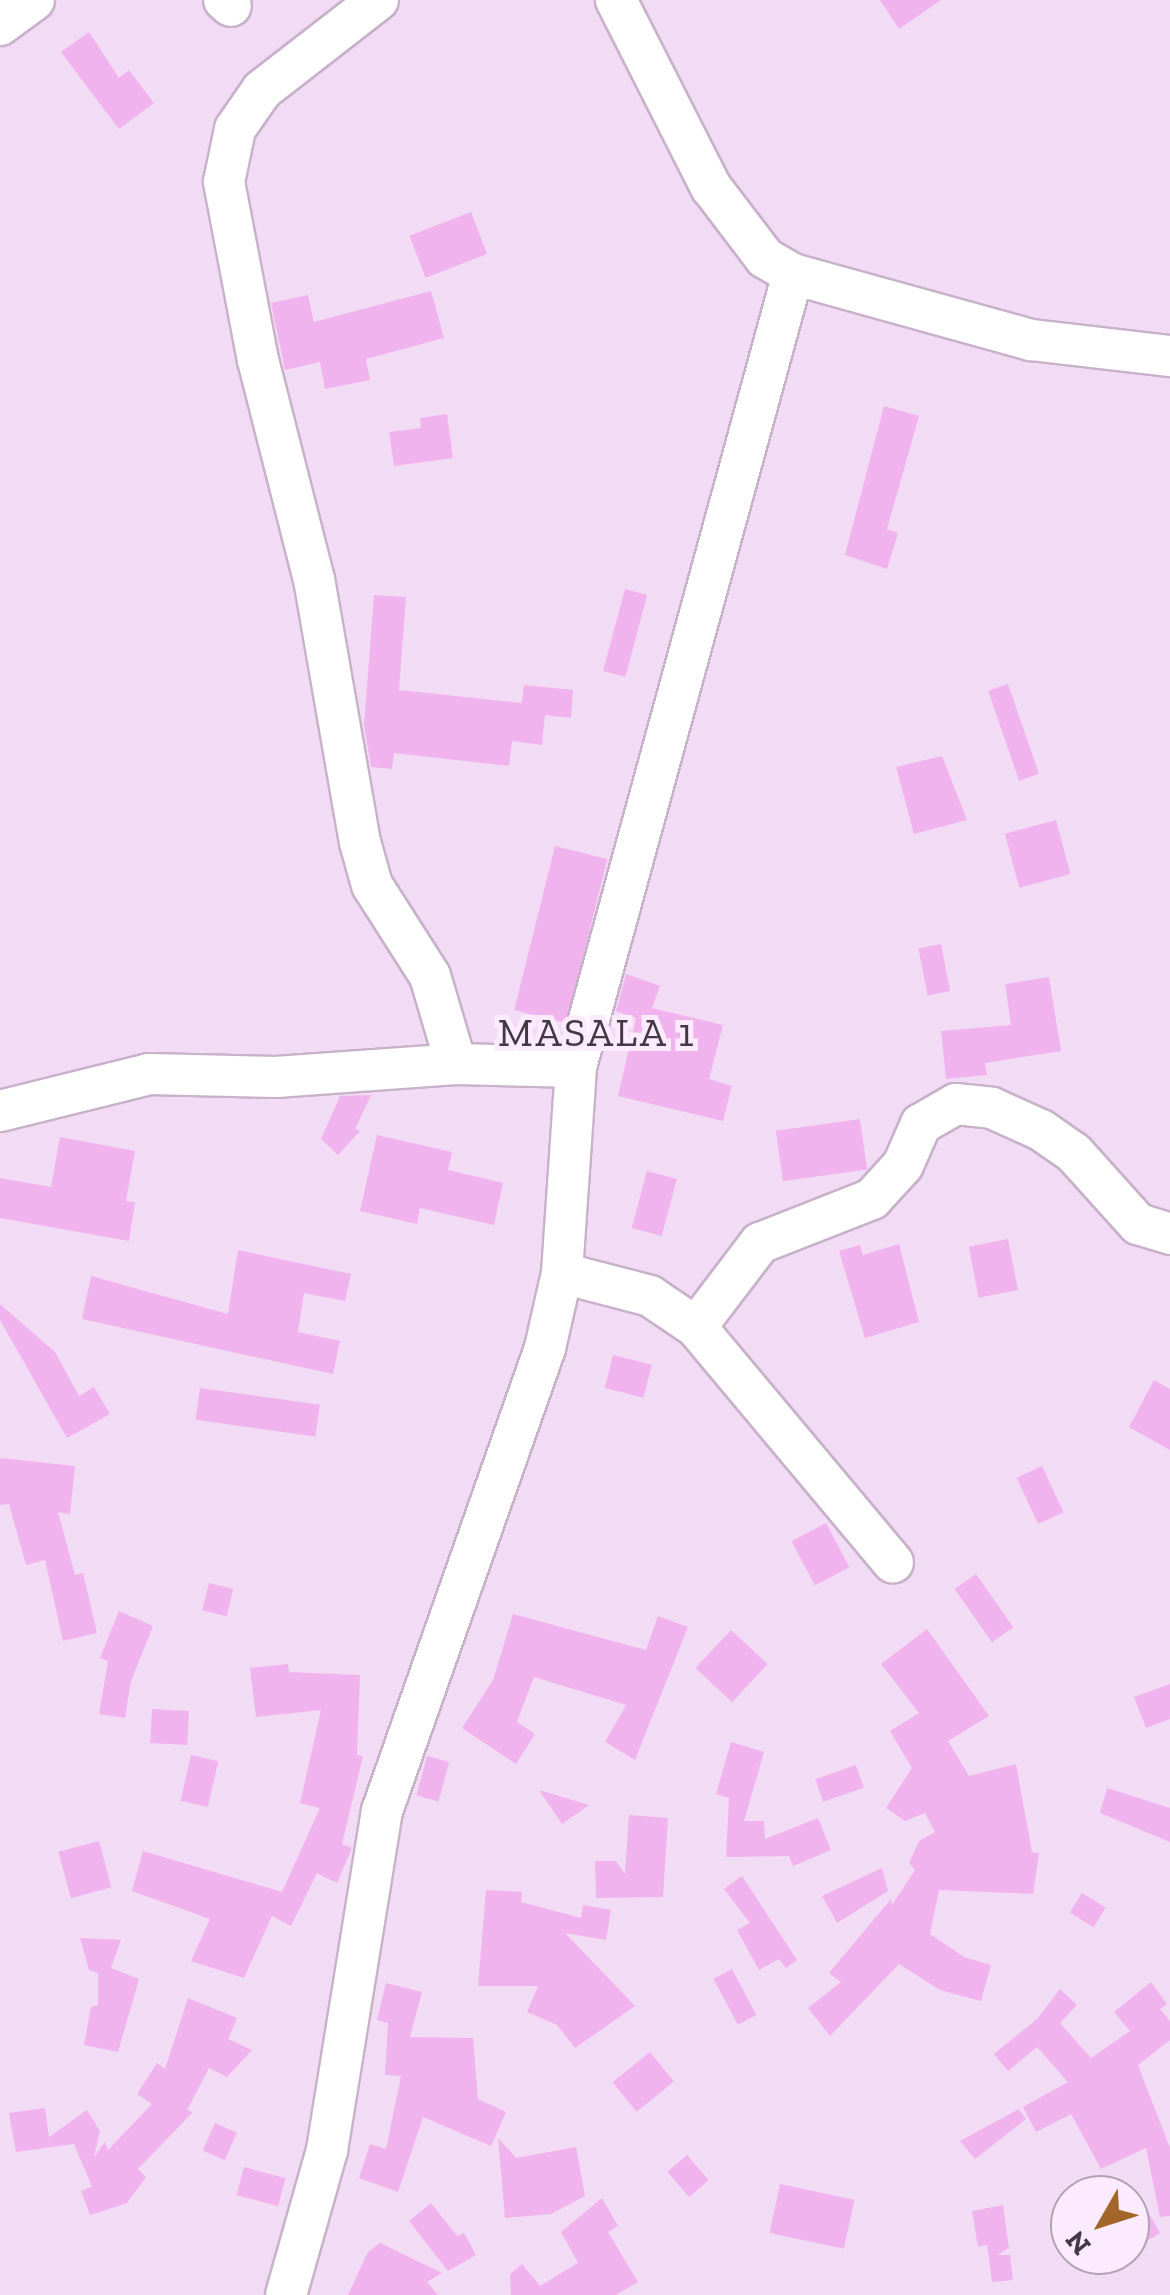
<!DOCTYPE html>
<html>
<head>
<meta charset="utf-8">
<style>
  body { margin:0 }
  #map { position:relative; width:1170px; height:2295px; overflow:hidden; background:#f2dbf4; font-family:"Zilla Slab",serif }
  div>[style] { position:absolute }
  .building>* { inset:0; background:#f1b3ed; transform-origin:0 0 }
  .roads { filter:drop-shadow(2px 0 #c8b2ca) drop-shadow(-2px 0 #c8b2ca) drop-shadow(0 2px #c8b2ca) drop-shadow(0 -2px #c8b2ca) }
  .minor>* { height:40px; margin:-20px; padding:0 20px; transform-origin:20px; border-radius:20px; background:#fff }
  span { translate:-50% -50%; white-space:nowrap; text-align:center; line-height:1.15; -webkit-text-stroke:10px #fceafe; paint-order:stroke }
  .quarter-label { font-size:40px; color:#423943; letter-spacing:2.5px }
  .north { position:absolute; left:1050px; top:2175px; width:100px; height:100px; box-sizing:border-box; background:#fceafe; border:2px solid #b2a3b3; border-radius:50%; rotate:231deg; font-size:28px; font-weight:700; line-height:40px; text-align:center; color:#423943 }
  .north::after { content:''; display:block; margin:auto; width:35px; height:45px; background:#a26629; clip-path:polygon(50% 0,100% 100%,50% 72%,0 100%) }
</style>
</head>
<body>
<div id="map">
  <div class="building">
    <div style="clip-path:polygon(880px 0,941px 0,899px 29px)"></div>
    <div style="clip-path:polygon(89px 32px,119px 78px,129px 70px,154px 103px,119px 129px,61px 52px)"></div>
    <div style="left:471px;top:212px;width:45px;height:66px;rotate:69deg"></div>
    <div style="clip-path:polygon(431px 291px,444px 338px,366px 359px,370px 380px,325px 389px,320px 362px,285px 370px,271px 303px,308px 295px,314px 322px)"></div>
    <div style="clip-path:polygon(884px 406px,919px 416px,887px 529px,898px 533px,887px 569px,845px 555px)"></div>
    <div style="clip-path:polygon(447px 414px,453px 458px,394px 466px,389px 432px,421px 428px,420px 418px)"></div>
    <div style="left:625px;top:589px;width:23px;height:85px;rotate:15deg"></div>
    <div style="clip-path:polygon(374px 595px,406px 597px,399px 690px,522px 703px,524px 685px,573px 690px,571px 718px,545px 715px,542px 745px,512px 741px,509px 766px,394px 753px,392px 769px,371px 767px,364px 725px)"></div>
    <div style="left:1008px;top:684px;width:95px;height:21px;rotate:71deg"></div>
    <div style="clip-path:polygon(942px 756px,967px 820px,914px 834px,896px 767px)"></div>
    <div style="left:1056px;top:820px;width:56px;height:53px;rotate:75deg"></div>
    <div style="left:555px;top:846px;width:54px;height:169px;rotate:14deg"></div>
    <div style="left:941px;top:944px;width:48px;height:23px;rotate:79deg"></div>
    <div style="clip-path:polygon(626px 974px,660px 986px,652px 1008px,723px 1025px,709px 1079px,732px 1086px,723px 1121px,618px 1096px,636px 1018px,616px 1011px)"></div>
    <div style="clip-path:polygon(1049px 977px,1061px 1051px,985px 1063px,987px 1075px,946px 1079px,941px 1031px,1011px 1025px,1005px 984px)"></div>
    <div style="clip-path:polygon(371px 1095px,355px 1129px,360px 1131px,338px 1155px,321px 1139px,340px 1096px)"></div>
    <div style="left:860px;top:1119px;width:51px;height:85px;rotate:82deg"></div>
    <div style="clip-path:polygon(377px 1135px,452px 1152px,448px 1170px,503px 1183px,494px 1225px,420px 1208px,417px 1224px,360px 1211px)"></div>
    <div style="clip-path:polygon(60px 1137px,135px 1151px,126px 1201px,135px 1202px,129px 1241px,0 1218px,0 1178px,51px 1187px)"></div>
    <div style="left:647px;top:1171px;width:31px;height:59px;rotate:15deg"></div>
    <div style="left:1008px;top:1239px;width:52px;height:40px;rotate:79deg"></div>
    <div style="clip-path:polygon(899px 1244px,919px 1322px,865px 1338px,839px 1251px,860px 1245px,863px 1255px)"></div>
    <div style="clip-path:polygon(238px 1250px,351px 1274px,345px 1301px,304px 1293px,298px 1332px,340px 1341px,333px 1374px,82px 1319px,91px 1276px,228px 1314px)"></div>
    <div style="clip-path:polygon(0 1304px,55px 1352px,79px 1396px,94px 1387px,110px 1414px,67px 1438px,0 1320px)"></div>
    <div style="left:613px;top:1355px;width:40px;height:34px;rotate:14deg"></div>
    <div style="clip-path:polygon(1154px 1380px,1170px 1389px,1170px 1450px,1129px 1427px)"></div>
    <div style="left:200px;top:1388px;width:121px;height:32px;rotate:8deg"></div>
    <div style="clip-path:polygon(0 1458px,75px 1466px,70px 1514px,58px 1512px,75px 1575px,83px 1573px,97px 1633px,63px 1641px,45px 1560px,26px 1565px,9px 1504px,0 1505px)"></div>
    <div style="left:1042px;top:1466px;width:51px;height:28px;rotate:65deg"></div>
    <div style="left:826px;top:1523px;width:50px;height:39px;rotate:62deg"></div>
    <div style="left:976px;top:1574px;width:65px;height:26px;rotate:55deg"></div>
    <div style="left:209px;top:1583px;width:25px;height:28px;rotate:14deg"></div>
    <div style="clip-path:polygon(119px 1611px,153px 1626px,131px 1681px,125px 1718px,99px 1714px,108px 1661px,100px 1658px)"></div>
    <div style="clip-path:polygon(513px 1614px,646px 1650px,658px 1616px,688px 1627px,635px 1760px,605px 1742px,626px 1705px,534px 1677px,517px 1722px,535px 1734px,516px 1764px,462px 1728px,493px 1680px)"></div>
    <div style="clip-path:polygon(927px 1629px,989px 1716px,948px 1741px,969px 1776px,1016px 1764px,1032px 1852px,1039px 1853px,1033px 1894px,939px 1890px,930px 1934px,964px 1957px,991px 1965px,981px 2001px,940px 1990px,899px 1964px,830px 2036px,808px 2008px,841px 1982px,829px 1973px,891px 1899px,892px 1905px,915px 1870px,909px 1863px,919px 1841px,935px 1832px,925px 1813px,905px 1821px,886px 1808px,912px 1768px,890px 1731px,919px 1713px,881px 1664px)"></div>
    <div style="left:731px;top:1630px;width:50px;height:52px;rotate:43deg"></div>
    <div style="clip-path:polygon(288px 1664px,289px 1672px,360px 1675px,357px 1755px,363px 1756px,342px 1844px,352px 1848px,337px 1883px,317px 1873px,291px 1926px,272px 1916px,244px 1978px,191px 1961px,210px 1919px,132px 1891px,143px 1851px,282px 1892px,320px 1808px,300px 1803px,321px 1710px,256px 1717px,250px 1668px)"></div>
    <div style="clip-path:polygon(1170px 1684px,1170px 1719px,1146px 1728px,1134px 1697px)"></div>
    <div style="left:152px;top:1709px;width:37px;height:34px;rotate:3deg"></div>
    <div style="clip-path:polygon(731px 1742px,764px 1752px,744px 1821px,764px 1821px,765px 1839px,818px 1818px,831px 1850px,793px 1866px,789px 1856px,726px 1857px,729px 1798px,716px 1794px)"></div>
    <div style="left:191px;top:1755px;width:28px;height:47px;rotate:13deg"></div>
    <div style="left:427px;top:1756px;width:23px;height:41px;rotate:15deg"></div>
    <div style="left:856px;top:1765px;width:24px;height:43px;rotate:71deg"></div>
    <div style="clip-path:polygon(1107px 1788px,1170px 1808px,1170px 1842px,1100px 1813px)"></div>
    <div style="clip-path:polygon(539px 1790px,589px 1805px,562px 1824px)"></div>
    <div style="clip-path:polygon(629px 1815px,668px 1818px,663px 1897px,596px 1898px,595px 1861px,616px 1861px,625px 1874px)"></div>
    <div style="left:99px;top:1841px;width:48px;height:42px;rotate:75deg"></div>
    <div style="clip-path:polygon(882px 1868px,888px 1891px,837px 1923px,822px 1896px)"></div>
    <div style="clip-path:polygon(742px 1876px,797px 1960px,786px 1968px,779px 1959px,759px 1970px,737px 1930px,750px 1923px,724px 1889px)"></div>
    <div style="clip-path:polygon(486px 1890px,522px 1892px,521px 1902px,581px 1918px,583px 1905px,611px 1910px,606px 1940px,565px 1933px,635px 2006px,575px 2048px,557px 2025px,527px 2012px,538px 1986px,478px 1986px)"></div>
    <div style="left:1082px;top:1893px;width:28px;height:23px;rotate:32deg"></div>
    <div style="clip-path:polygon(80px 1938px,121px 1940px,111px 1968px,139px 1979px,118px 2052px,84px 2045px,91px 2007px,98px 2005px,98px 1973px,89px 1970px)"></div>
    <div style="left:732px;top:1969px;width:52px;height:21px;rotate:62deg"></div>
    <div style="clip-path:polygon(1151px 1982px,1167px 2004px,1160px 2009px,1170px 2021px,1170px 2040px,1138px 2065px,1170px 2148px,1170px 2216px,1160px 2217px,1146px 2148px,1101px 2169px,1071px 2114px,1036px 2132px,1023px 2107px,1068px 2082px,1037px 2047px,1008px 2071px,994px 2054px,1037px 2019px,1060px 1989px,1077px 2005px,1060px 2023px,1091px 2058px,1130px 2031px,1114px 2012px)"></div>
    <div style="clip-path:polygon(386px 1983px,422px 1992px,410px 2037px,473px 2038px,478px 2099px,506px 2112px,491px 2146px,423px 2117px,398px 2192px,359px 2178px,370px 2144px,386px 2149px,401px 2076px,385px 2075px,388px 2023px,377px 2020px)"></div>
    <div style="clip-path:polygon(188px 1998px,237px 2018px,228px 2039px,252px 2050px,227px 2077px,209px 2068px,187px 2110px,193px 2112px,138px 2169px,146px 2177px,127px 2203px,90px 2215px,81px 2191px,92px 2187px,74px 2144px,16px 2152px,9px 2113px,45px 2108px,49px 2137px,87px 2110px,100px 2131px,94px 2157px,105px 2142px,108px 2150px,152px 2104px,137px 2094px,157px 2063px,165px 2069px)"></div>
    <div style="left:650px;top:2052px;width:38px;height:48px;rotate:51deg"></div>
    <div style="clip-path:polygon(1019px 2109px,1026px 2119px,975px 2159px,960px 2141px)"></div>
    <div style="left:215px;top:2123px;width:24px;height:30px;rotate:24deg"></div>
    <div style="clip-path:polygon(498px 2138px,516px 2158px,576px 2147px,585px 2196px,551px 2214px,505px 2218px)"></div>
    <div style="left:687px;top:2155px;width:33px;height:26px;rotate:49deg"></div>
    <div style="left:244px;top:2167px;width:43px;height:29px;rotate:15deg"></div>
    <div style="left:780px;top:2184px;width:76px;height:50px;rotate:12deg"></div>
    <div style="clip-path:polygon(602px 2198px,618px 2226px,608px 2232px,638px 2282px,616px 2295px,511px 2295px,510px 2274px,522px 2264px,540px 2286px,578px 2263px,561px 2232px)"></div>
    <div style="clip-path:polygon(431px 2203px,457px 2236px,464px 2233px,476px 2255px,448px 2271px,409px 2221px)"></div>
    <div style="clip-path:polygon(1003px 2205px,1009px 2248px,997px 2255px,1010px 2255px,1013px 2280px,992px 2282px,987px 2245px,978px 2247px,972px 2211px)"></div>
    <div style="clip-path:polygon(1147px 2210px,1160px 2233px,1130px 2251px,1130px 2220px)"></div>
    <div style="clip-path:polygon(380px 2243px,442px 2273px,427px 2282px,438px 2295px,348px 2295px,368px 2252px)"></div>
  </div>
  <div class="roads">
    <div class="minor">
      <div style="left:224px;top:0;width:9px;rotate:41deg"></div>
      <div style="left:378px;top:0;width:147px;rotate:142.2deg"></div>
      <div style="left:262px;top:90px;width:47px;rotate:124.7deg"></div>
      <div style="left:235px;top:129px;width:54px;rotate:101.7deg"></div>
      <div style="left:224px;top:182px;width:181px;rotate:79.2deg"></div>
      <div style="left:258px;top:360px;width:226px;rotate:75.7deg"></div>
      <div style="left:314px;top:579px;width:267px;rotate:80.1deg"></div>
      <div style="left:360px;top:842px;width:45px;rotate:74.4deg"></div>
      <div style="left:372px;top:885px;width:108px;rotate:57.5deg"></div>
      <div style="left:430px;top:976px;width:92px;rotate:73.5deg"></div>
      <div style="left:616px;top:0;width:210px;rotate:63.1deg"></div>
      <div style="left:711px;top:187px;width:89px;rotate:52.7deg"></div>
      <div style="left:765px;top:258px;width:32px;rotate:30deg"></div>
      <div style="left:793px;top:274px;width:247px;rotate:15.5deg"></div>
      <div style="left:1031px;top:340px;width:140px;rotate:6.6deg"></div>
      <div style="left:0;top:25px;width:42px;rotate:-36.3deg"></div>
      <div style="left:0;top:1111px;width:154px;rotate:-13.9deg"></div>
      <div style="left:149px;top:1074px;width:127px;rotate:1.4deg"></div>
      <div style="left:276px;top:1077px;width:180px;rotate:-4.1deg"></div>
      <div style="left:456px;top:1064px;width:120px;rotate:1.4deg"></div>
      <div style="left:562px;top:1273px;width:91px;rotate:14.6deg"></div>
      <div style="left:650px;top:1296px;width:55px;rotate:34deg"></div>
      <div style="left:696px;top:1327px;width:307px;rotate:50.1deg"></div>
      <div style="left:696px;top:1327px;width:106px;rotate:-52.7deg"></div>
      <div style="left:760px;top:1243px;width:120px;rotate:-21.4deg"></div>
      <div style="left:872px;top:1199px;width:46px;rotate:-47.6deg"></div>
      <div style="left:903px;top:1165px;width:45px;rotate:-66.3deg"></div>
      <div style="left:921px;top:1124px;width:40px;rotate:-29.7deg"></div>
      <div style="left:956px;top:1104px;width:36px;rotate:6deg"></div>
      <div style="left:992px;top:1108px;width:54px;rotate:24.2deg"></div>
      <div style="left:1041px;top:1130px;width:40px;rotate:34.9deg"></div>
      <div style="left:1074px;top:1153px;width:96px;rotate:48deg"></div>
      <div style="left:1138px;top:1224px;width:34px;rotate:17deg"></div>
      <div style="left:286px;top:2295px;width:151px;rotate:-74.2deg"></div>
      <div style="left:327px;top:2150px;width:343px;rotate:-80.8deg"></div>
      <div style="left:382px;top:1811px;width:491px;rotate:-70.6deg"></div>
      <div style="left:545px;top:1348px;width:77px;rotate:-77.2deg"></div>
      <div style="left:562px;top:1273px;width:206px;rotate:-86.1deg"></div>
      <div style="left:576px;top:1067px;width:822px;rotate:-74.7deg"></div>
    </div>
  </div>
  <div class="quarter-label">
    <span style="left:597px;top:1032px">MASALA 1</span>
  </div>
  <div class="north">N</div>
</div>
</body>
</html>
